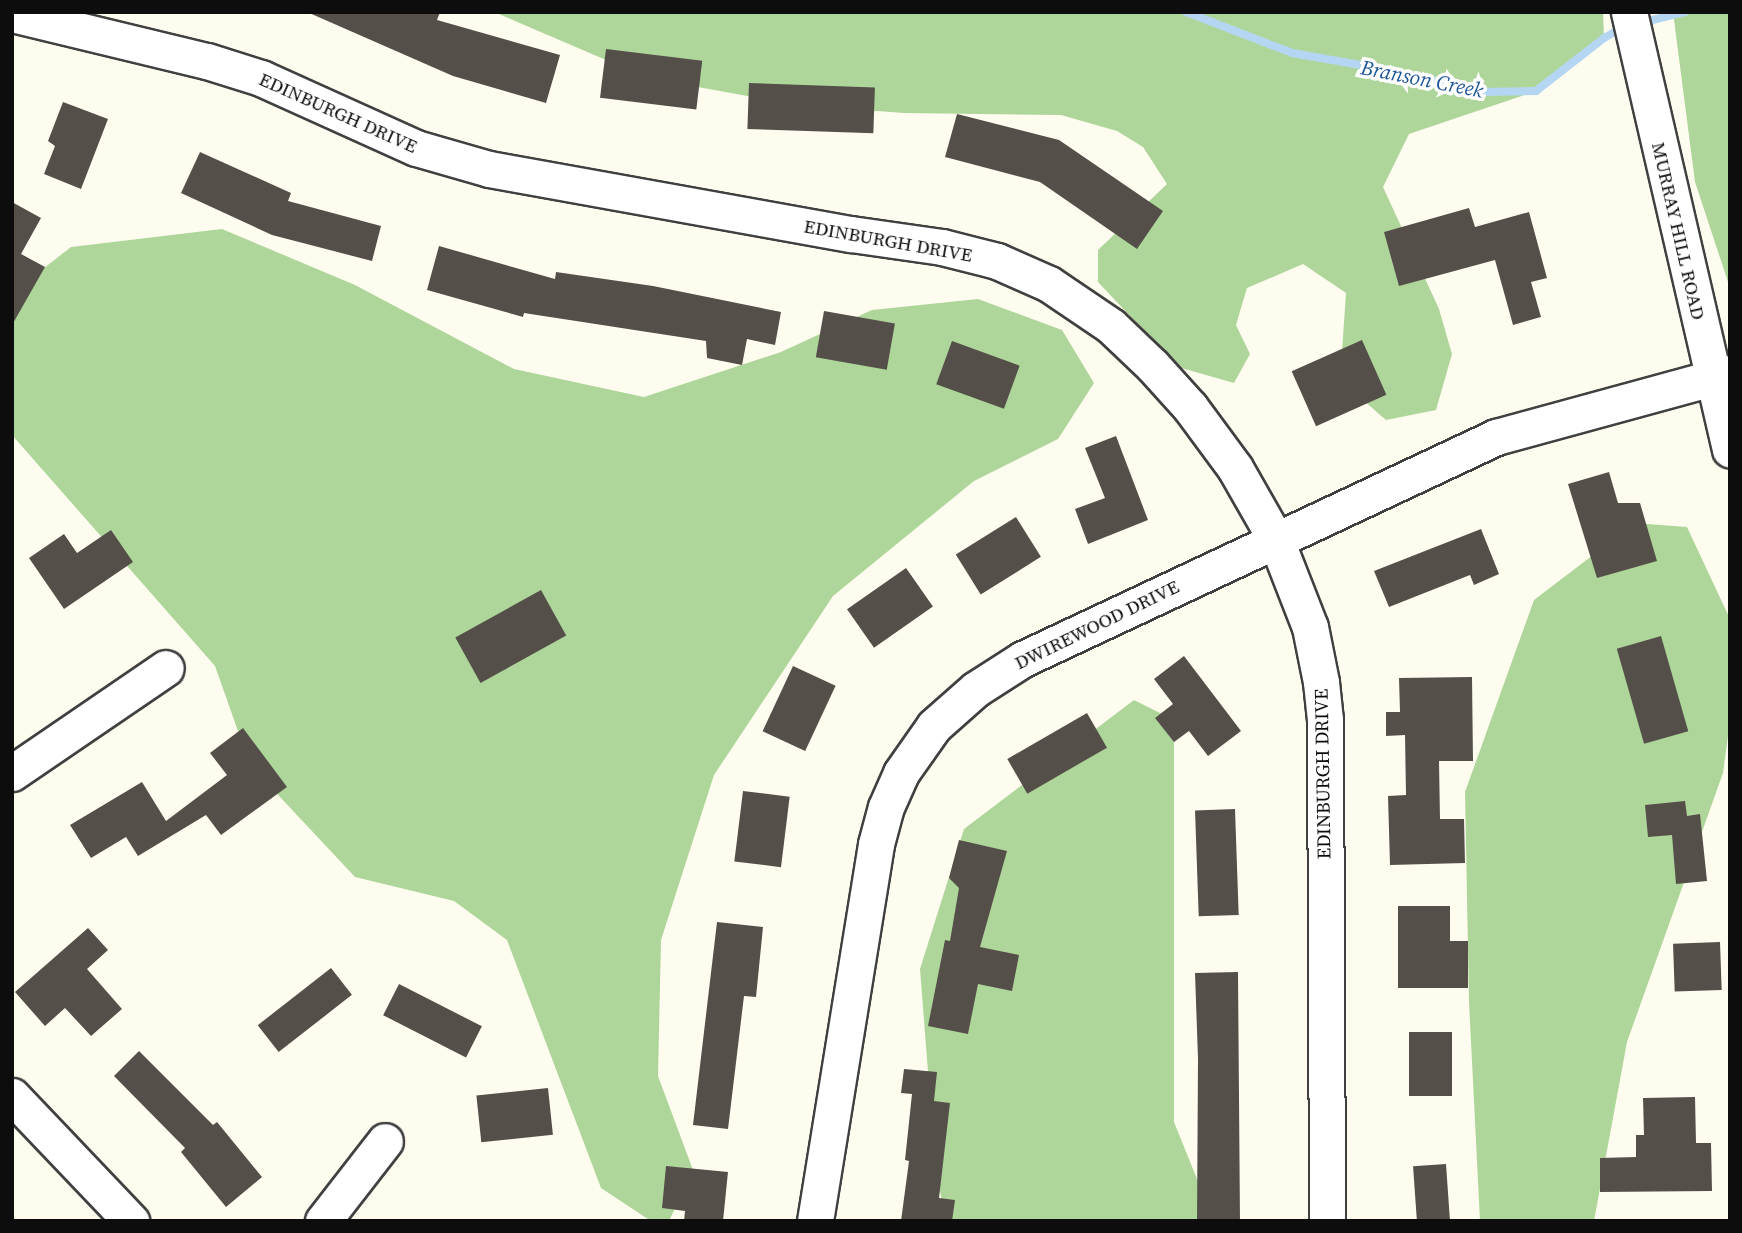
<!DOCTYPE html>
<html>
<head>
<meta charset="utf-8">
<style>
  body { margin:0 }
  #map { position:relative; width:1742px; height:1233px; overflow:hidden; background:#fefcee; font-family:"Source Serif 4",serif }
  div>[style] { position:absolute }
  .forest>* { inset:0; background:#afd69a }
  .stream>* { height:8px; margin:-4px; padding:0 4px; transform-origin:4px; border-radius:4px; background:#b5d6f2 }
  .building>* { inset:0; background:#554f4a; transform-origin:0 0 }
  .roads { filter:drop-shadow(2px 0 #404040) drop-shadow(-2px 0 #404040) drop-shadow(0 2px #404040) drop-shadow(0 -2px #404040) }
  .minor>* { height:35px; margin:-17.5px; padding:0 17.5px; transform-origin:17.5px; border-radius:17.5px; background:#fff }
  span { translate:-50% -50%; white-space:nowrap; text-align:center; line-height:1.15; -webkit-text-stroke:7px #fff; paint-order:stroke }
  .street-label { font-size:19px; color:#0d0d0d }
  .water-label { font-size:21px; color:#1e5696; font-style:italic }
  .frame { position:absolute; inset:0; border:14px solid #0d0d0d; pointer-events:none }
</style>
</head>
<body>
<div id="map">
  <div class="forest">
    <div style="clip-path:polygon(494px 12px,1603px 12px,1604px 38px,1536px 91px,1409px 134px,1383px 187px,1439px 309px,1452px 354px,1436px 410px,1386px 420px,1340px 380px,1346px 293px,1303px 264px,1247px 288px,1236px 325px,1250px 354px,1234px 383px,1178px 367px,1098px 282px,1098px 250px,1167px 184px,1143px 147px,1117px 131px,1061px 115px,904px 113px,797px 105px,648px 78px)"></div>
    <div style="clip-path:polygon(1673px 12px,1730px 12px,1730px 288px,1695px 182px)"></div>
    <div style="clip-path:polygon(222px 229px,355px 285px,514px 369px,644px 397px,781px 352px,872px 310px,978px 299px,1062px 330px,1094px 383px,1058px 439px,974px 481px,833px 596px,714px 775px,661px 940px,658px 1076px,693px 1170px,669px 1221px,651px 1221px,601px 1188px,507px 940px,454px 901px,355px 877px,250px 765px,215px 666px,12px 435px,12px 293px,71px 247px)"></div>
    <div style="clip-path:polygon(1635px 523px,1687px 527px,1730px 619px,1730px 721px,1723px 773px,1627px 1042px,1594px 1221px,1480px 1221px,1469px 1002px,1465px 792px,1534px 600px)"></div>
    <div style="clip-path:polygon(1134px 700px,1174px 720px,1174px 1122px,1214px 1221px,947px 1221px,936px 1175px,920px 969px,964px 829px)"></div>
  </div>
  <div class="stream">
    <div style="left:1186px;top:12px;width:114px;rotate:21.1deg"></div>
    <div style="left:1292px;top:53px;width:87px;rotate:9.9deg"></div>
    <div style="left:1378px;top:68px;width:108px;rotate:12.9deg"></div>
    <div style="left:1483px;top:92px;width:53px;rotate:-1.1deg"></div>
    <div style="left:1536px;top:91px;width:86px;rotate:-37.9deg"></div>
    <div style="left:1604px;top:38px;width:23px;rotate:-29deg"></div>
    <div style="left:1640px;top:23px;width:46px;rotate:-13.7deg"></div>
  </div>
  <div class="building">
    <div style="clip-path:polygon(307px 12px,440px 12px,437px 20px,560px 55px,546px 103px,453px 76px)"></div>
    <div style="left:606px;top:49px;width:97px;height:49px;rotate:7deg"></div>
    <div style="left:749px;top:83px;width:126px;height:46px;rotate:2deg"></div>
    <div style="clip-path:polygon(63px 102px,108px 119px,81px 189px,44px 174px,55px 146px,48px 141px)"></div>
    <div style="clip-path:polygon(957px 114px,1059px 140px,1163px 211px,1137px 249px,1040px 182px,945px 157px)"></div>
    <div style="clip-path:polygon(200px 152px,291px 193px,288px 201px,381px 226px,372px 261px,272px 235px,181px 193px)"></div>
    <div style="clip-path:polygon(12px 202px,41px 218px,21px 254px,45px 267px,12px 325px)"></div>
    <div style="clip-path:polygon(1469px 208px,1475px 227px,1529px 212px,1547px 278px,1531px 282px,1541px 317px,1513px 325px,1495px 260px,1399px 286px,1384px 232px)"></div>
    <div style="clip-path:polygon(439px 246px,555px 279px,556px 272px,653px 286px,781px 312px,775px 345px,747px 339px,742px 365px,707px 358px,706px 341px,524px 313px,523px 317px,427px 290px)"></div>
    <div style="left:824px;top:311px;width:72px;height:47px;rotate:10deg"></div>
    <div style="left:1362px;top:340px;width:60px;height:77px;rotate:66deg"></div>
    <div style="left:952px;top:341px;width:72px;height:46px;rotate:20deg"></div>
    <div style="clip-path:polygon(1116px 436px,1148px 520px,1088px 544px,1075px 509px,1105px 498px,1085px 448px)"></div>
    <div style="clip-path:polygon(1609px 472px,1618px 503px,1640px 503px,1657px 561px,1597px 578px,1568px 484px)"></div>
    <div style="left:1016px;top:517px;width:47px;height:71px;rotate:58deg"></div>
    <div style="clip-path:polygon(1481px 529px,1499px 574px,1474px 585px,1470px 575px,1389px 607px,1374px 571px)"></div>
    <div style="clip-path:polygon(111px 530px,133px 562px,64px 609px,29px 558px,64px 534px,77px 553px)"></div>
    <div style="left:906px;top:568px;width:47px;height:72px;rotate:55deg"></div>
    <div style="left:541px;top:590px;width:52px;height:98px;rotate:61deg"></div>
    <div style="left:1661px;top:636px;width:99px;height:46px;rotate:74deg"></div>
    <div style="clip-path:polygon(1184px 656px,1241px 731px,1208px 756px,1189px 731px,1174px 742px,1155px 718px,1173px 704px,1154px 679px)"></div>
    <div style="left:793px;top:666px;width:47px;height:72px;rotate:25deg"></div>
    <div style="clip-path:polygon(1472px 677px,1473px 761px,1439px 761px,1440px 819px,1464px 819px,1465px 863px,1390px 865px,1388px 796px,1406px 795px,1405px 735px,1386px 736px,1386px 712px,1400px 712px,1399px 678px)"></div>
    <div style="left:1087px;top:713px;width:40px;height:92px;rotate:60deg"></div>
    <div style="clip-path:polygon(243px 728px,287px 787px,221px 835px,206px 815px,138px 856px,126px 837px,91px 858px,70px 825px,142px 782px,166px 821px,227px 775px,210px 753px)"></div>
    <div style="left:743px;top:791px;width:47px;height:71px;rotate:7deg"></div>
    <div style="clip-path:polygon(1685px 801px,1687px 816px,1700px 814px,1707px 881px,1676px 884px,1672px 835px,1648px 837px,1645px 805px)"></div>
    <div style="left:1235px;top:809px;width:106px;height:40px;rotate:88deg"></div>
    <div style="clip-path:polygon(959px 840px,1007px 851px,980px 947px,1019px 955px,1012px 991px,978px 984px,968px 1034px,928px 1026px,945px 940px,950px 941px,959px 888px,949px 878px)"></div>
    <div style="clip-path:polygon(1398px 906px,1450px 906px,1450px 941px,1468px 941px,1468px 988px,1398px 988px)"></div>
    <div style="clip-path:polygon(717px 922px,763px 927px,756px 997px,744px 996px,728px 1129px,693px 1125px)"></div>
    <div style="clip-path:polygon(88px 928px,108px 950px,87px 969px,122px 1009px,91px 1036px,65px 1008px,45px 1026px,15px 992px)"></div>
    <div style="left:1720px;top:942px;width:48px;height:47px;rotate:88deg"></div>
    <div style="left:331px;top:968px;width:34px;height:93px;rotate:52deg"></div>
    <div style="clip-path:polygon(1238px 972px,1240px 1221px,1197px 1221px,1198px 1059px,1195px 973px)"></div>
    <div style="left:399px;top:984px;width:93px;height:35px;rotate:27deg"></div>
    <div style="left:1409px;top:1032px;width:43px;height:64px"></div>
    <div style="clip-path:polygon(139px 1051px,213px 1125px,217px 1122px,262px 1177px,226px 1207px,181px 1152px,185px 1148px,114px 1076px)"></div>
    <div style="clip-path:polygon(904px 1069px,937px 1072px,934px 1101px,950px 1103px,939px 1198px,955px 1200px,952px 1221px,901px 1221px,909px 1161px,905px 1160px,912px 1094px,901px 1093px)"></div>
    <div style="left:548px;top:1088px;width:47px;height:72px;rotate:84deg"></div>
    <div style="clip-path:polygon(1695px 1097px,1696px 1143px,1711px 1143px,1712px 1191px,1600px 1192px,1600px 1158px,1636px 1157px,1636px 1135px,1644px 1135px,1643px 1098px)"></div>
    <div style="left:1446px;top:1164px;width:57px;height:33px;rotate:86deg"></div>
    <div style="clip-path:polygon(666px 1166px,728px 1172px,723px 1221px,684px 1221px,685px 1211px,662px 1208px)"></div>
  </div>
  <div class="roads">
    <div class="minor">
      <div style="left:1629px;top:12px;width:449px;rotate:77deg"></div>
      <div style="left:12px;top:14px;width:201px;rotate:13.6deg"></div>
      <div style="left:207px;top:61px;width:57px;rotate:17.5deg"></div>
      <div style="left:261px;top:78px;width:170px;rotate:24.3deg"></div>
      <div style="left:416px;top:148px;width:76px;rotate:16deg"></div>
      <div style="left:489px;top:169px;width:368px;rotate:10.2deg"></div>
      <div style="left:851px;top:234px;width:92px;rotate:8.1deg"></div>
      <div style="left:942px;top:247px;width:57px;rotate:14.3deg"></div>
      <div style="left:997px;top:261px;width:57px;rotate:23.9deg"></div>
      <div style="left:1049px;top:284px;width:75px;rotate:34.1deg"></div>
      <div style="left:1111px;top:326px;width:57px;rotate:43.6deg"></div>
      <div style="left:1152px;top:365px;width:57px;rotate:47.9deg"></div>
      <div style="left:1190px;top:407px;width:76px;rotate:53.6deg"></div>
      <div style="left:1235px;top:468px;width:83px;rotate:60.3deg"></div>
      <div style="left:1276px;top:540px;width:93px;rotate:68.7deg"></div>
      <div style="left:1310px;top:627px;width:56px;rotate:78.7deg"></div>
      <div style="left:1321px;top:682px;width:38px;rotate:84deg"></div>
      <div style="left:1325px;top:720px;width:501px;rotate:89.77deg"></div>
      <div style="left:12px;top:773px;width:186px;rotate:-34.3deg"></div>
      <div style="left:12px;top:1096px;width:173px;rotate:46.4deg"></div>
      <div style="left:323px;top:1221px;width:101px;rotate:-52.2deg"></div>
      <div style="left:815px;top:1221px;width:382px;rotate:-80.8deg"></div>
      <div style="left:876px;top:844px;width:38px;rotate:-75deg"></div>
      <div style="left:886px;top:807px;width:37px;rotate:-66deg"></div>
      <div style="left:901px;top:773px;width:57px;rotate:-54.9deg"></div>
      <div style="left:934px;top:726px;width:56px;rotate:-41.4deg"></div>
      <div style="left:976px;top:689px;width:56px;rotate:-32.6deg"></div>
      <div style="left:1023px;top:659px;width:523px;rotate:-25.14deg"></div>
      <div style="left:1496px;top:437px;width:243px;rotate:-15.3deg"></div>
    </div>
  </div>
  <div class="street-label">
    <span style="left:338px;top:113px;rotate:24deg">EDINBURGH DRIVE</span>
    <span style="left:1678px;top:231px;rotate:77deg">MURRAY HILL ROAD</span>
    <span style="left:888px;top:241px;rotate:10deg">EDINBURGH DRIVE</span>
    <span style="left:1097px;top:625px;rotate:-26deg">DWIREWOOD DRIVE</span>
    <span style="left:1323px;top:774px;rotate:-91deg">EDINBURGH DRIVE</span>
  </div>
  <div class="water-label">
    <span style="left:1422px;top:79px;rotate:11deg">Branson Creek</span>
  </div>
  <div class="frame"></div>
</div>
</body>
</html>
